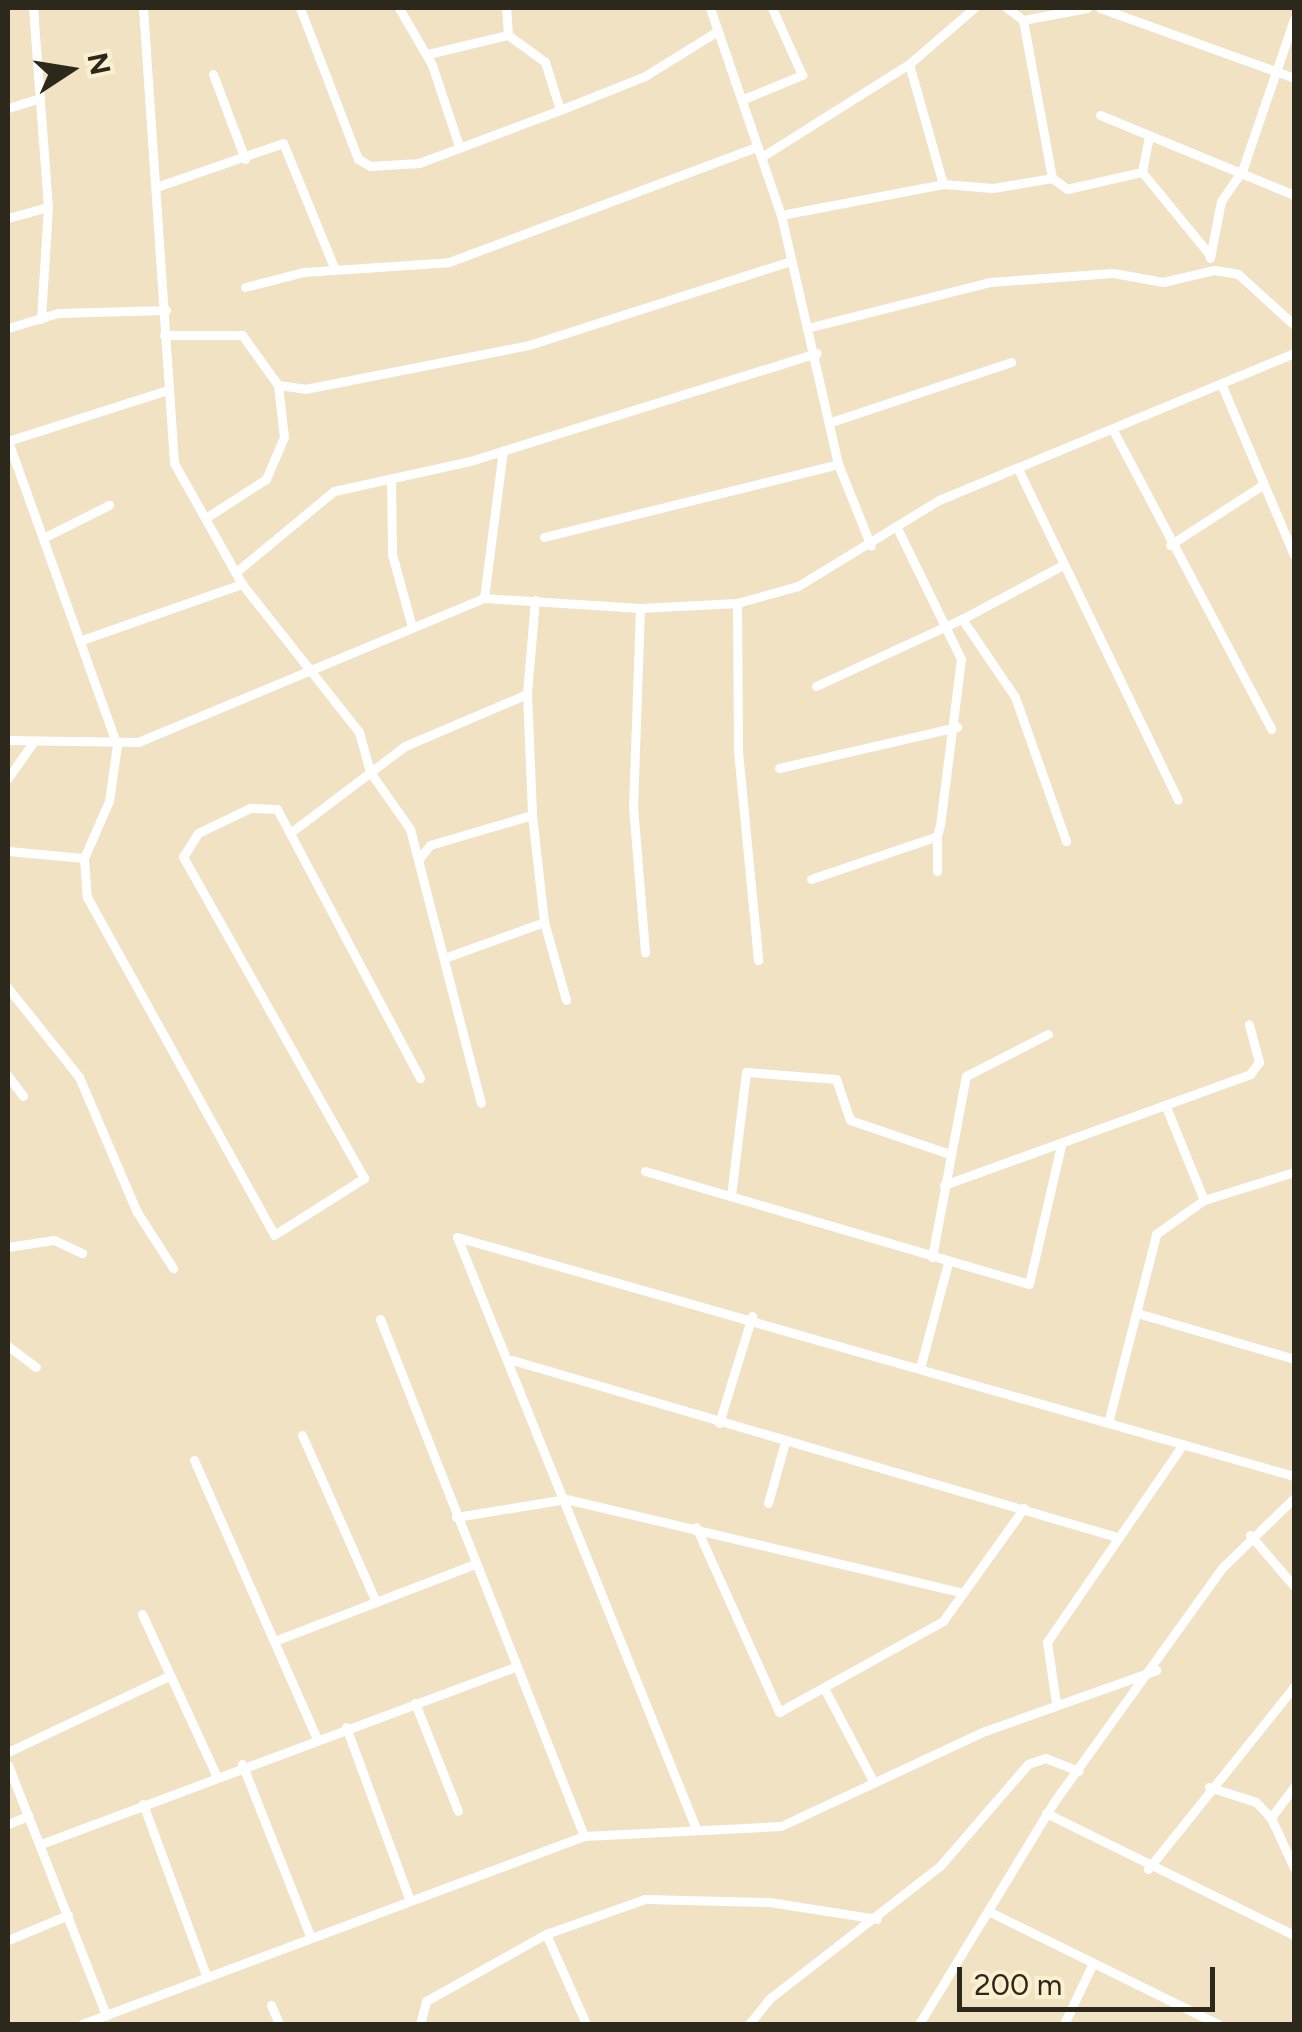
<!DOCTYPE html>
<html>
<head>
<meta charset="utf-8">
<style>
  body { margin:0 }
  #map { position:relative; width:1302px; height:2032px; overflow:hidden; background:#f0e2c3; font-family:Figtree,sans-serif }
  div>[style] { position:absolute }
  .minor>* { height:9px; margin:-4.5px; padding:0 4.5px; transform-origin:4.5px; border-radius:4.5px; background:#fff }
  span { translate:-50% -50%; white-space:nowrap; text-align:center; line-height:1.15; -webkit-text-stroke:8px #fdf0d0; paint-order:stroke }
  .frame { position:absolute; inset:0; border:10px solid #2d281c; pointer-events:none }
  .north { position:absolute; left:20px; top:20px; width:100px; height:100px; -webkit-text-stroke:8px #fdf0d0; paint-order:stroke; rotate:78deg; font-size:28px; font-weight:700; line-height:40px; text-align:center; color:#2d281c }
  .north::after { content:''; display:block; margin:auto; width:35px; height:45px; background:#2d281c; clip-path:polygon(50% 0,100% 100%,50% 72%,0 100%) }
  .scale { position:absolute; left:957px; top:1967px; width:258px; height:45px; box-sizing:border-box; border:5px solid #2d281c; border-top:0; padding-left:12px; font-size:30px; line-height:35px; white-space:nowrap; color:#2d281c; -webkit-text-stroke:8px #fdf0d0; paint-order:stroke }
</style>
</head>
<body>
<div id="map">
  <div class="minor">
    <div style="left:33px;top:8px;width:200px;rotate:85.7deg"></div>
    <div style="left:48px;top:207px;width:112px;rotate:93.6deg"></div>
    <div style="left:143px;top:8px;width:456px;rotate:86.1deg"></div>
    <div style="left:174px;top:463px;width:139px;rotate:60.7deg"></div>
    <div style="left:242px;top:584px;width:189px;rotate:51.7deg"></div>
    <div style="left:359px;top:732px;width:41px;rotate:74.6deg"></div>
    <div style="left:370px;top:772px;width:70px;rotate:54.9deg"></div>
    <div style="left:410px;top:829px;width:283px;rotate:75.5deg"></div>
    <div style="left:300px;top:8px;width:162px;rotate:69deg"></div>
    <div style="left:358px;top:159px;width:14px;rotate:30deg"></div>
    <div style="left:370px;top:166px;width:49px;rotate:-3.5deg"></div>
    <div style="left:419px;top:163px;width:151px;rotate:-20.6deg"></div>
    <div style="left:560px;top:110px;width:92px;rotate:-21.8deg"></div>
    <div style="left:645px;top:76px;width:84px;rotate:-31.8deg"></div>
    <div style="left:399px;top:8px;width:66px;rotate:59.9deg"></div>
    <div style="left:432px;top:65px;width:85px;rotate:71.6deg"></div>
    <div style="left:710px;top:8px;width:219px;rotate:71.1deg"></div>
    <div style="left:781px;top:215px;width:255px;rotate:77.1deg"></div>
    <div style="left:838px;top:464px;width:88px;rotate:68.1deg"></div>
    <div style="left:1007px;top:8px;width:20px;rotate:37deg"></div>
    <div style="left:1023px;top:20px;width:161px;rotate:79.6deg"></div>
    <div style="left:1100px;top:8px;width:206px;rotate:19.8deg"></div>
    <div style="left:1023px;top:20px;width:65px;rotate:-10.6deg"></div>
    <div style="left:508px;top:35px;width:46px;rotate:36.1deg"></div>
    <div style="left:545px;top:62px;width:50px;rotate:72.6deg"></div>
    <div style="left:428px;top:54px;width:82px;rotate:-13.4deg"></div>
    <div style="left:508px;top:35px;width:27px;rotate:-94deg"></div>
    <div style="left:909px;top:64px;width:125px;rotate:74.2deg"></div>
    <div style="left:213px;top:74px;width:91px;rotate:69.4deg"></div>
    <div style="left:746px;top:98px;width:61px;rotate:-22.3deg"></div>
    <div style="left:802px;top:75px;width:73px;rotate:-114.1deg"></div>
    <div style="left:8px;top:108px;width:28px;rotate:-17deg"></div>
    <div style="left:1100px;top:115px;width:210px;rotate:22.4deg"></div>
    <div style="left:763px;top:156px;width:173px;rotate:-32.2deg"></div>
    <div style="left:909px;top:64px;width:86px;rotate:-40.7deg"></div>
    <div style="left:1142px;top:172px;width:36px;rotate:-79deg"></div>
    <div style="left:159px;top:186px;width:131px;rotate:-19.1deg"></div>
    <div style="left:283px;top:143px;width:137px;rotate:67.7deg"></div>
    <div style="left:781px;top:215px;width:165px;rotate:-10.8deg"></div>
    <div style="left:943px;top:184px;width:50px;rotate:4.6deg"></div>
    <div style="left:993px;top:188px;width:60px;rotate:-9.6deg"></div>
    <div style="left:1052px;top:178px;width:19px;rotate:36deg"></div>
    <div style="left:1067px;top:189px;width:77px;rotate:-12.8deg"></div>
    <div style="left:1142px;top:172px;width:107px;rotate:50.7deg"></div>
    <div style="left:8px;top:218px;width:41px;rotate:-15.4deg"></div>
    <div style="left:1210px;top:258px;width:58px;rotate:-79.1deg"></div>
    <div style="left:1221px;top:201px;width:37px;rotate:-55deg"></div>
    <div style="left:1242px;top:171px;width:161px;rotate:-71.1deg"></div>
    <div style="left:245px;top:287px;width:61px;rotate:-14.3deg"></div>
    <div style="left:304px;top:272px;width:145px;rotate:-3.9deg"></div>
    <div style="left:449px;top:262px;width:329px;rotate:-20.5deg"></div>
    <div style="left:811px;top:327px;width:185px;rotate:-14.1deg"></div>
    <div style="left:990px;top:282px;width:123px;rotate:-4.2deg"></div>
    <div style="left:1113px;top:273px;width:51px;rotate:10.2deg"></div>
    <div style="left:1163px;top:282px;width:52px;rotate:-13.2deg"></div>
    <div style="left:1214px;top:270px;width:24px;rotate:9deg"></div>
    <div style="left:1238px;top:274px;width:76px;rotate:42.3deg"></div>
    <div style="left:8px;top:328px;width:52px;rotate:-16.7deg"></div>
    <div style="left:58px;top:313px;width:108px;rotate:-1.6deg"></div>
    <div style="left:164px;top:335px;width:78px"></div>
    <div style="left:242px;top:335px;width:62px;rotate:54.2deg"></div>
    <div style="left:278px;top:385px;width:52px;rotate:83.4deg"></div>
    <div style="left:284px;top:437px;width:46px;rotate:113.2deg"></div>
    <div style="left:266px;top:479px;width:70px;rotate:147.2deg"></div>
    <div style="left:278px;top:385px;width:27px;rotate:8deg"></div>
    <div style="left:305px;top:389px;width:228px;rotate:-11.1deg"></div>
    <div style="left:529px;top:345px;width:275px;rotate:-17.8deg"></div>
    <div style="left:1223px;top:388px;width:181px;rotate:67deg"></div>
    <div style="left:831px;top:422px;width:190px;rotate:-18.4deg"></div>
    <div style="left:1114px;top:432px;width:336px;rotate:62.1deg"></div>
    <div style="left:8px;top:441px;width:323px;rotate:70.3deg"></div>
    <div style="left:117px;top:745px;width:57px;rotate:98.1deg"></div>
    <div style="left:109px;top:801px;width:62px;rotate:113.7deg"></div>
    <div style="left:84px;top:858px;width:39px;rotate:86deg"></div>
    <div style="left:87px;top:897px;width:386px;rotate:61deg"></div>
    <div style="left:274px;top:1235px;width:107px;rotate:-32.3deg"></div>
    <div style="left:364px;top:1178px;width:369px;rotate:-119.4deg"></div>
    <div style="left:183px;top:857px;width:28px;rotate:-58deg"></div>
    <div style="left:198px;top:833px;width:58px;rotate:-25.7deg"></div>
    <div style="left:250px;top:808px;width:27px;rotate:2deg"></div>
    <div style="left:277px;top:809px;width:305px;rotate:62deg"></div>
    <div style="left:8px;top:441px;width:165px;rotate:-17.7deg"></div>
    <div style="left:1019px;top:471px;width:365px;rotate:64.2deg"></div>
    <div style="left:391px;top:478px;width:76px;rotate:89.2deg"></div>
    <div style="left:392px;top:554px;width:76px;rotate:74.7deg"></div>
    <div style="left:544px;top:537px;width:303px;rotate:-13.9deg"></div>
    <div style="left:43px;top:538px;width:74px;rotate:-26.6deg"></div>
    <div style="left:1170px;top:545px;width:108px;rotate:-33deg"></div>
    <div style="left:236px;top:572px;width:127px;rotate:-39.6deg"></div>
    <div style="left:334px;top:491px;width:139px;rotate:-12.4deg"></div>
    <div style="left:470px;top:461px;width:363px;rotate:-17.3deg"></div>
    <div style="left:484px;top:598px;width:149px;rotate:-82.7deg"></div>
    <div style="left:535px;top:600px;width:94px;rotate:94.9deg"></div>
    <div style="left:527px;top:694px;width:121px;rotate:87.6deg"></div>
    <div style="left:532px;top:815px;width:108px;rotate:83.6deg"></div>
    <div style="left:544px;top:922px;width:81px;rotate:74.2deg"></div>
    <div style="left:737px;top:603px;width:148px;rotate:89.6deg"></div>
    <div style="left:738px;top:751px;width:210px;rotate:84.5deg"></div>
    <div style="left:758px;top:960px;width:34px;rotate:-95deg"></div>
    <div style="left:640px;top:608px;width:198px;rotate:92deg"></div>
    <div style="left:633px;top:806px;width:147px;rotate:85.3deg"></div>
    <div style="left:962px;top:619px;width:115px;rotate:-28.1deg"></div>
    <div style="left:82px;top:640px;width:170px;rotate:-19.3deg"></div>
    <div style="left:816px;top:686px;width:161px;rotate:-24.7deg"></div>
    <div style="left:962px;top:619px;width:94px;rotate:55.8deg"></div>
    <div style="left:1015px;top:697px;width:153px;rotate:70.5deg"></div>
    <div style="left:8px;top:740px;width:130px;rotate:0.9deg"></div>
    <div style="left:138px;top:742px;width:375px;rotate:-22.6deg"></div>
    <div style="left:484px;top:598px;width:156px;rotate:3.7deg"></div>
    <div style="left:640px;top:608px;width:97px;rotate:-3deg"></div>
    <div style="left:737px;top:603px;width:63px;rotate:-15.6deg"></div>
    <div style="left:798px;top:586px;width:165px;rotate:-31.4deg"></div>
    <div style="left:939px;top:500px;width:384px;rotate:-22.5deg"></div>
    <div style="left:779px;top:768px;width:183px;rotate:-13deg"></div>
    <div style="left:8px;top:778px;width:42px;rotate:-54.8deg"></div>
    <div style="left:290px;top:833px;width:144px;rotate:-37.1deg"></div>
    <div style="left:405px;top:746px;width:133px;rotate:-23.1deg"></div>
    <div style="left:937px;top:836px;width:35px;rotate:90deg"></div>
    <div style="left:8px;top:851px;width:76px;rotate:5.3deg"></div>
    <div style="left:419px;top:859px;width:18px;rotate:-52deg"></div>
    <div style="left:430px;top:845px;width:106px;rotate:-16.4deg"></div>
    <div style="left:811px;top:879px;width:133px;rotate:-18.8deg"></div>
    <div style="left:937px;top:836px;width:11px;rotate:-75deg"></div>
    <div style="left:940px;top:825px;width:167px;rotate:-82.8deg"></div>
    <div style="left:961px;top:659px;width:146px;rotate:-116deg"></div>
    <div style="left:447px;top:957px;width:103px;rotate:-19.8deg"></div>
    <div style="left:8px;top:988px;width:114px;rotate:51.4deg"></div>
    <div style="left:79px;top:1077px;width:147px;rotate:66.8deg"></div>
    <div style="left:137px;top:1212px;width:67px;rotate:57.3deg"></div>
    <div style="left:8px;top:1076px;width:25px;rotate:53deg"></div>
    <div style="left:1166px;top:1107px;width:100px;rotate:67.8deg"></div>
    <div style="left:645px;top:1171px;width:400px;rotate:16.4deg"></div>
    <div style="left:1029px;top:1284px;width:143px;rotate:-77deg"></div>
    <div style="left:944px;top:1185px;width:326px;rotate:-19.9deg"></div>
    <div style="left:1250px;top:1074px;width:15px;rotate:-53deg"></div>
    <div style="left:1259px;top:1062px;width:39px;rotate:-105deg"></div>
    <div style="left:731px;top:1196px;width:125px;rotate:-83.1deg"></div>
    <div style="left:746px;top:1072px;width:90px;rotate:4.4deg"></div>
    <div style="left:836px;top:1079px;width:43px;rotate:71.1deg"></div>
    <div style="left:850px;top:1120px;width:106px;rotate:18.8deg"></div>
    <div style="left:8px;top:1247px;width:47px;rotate:-8.7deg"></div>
    <div style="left:54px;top:1240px;width:31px;rotate:25deg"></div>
    <div style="left:932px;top:1257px;width:184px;rotate:-79.4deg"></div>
    <div style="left:966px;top:1076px;width:92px;rotate:-27.1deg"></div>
    <div style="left:1137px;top:1313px;width:164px;rotate:16.3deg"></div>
    <div style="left:380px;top:1319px;width:556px;rotate:68.47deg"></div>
    <div style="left:8px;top:1346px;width:35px;rotate:37deg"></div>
    <div style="left:512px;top:1360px;width:630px;rotate:16.31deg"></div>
    <div style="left:920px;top:1368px;width:109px;rotate:-75.1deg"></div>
    <div style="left:719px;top:1423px;width:112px;rotate:-72.9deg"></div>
    <div style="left:1108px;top:1423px;width:195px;rotate:-75.7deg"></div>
    <div style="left:1156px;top:1234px;width:59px;rotate:-35.3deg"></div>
    <div style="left:1204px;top:1200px;width:94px;rotate:-17.3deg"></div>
    <div style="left:302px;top:1435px;width:183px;rotate:66.1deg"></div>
    <div style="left:194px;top:1460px;width:302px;rotate:66.2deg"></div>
    <div style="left:768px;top:1503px;width:63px;rotate:-74.4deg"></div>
    <div style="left:456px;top:1517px;width:111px;rotate:-9.3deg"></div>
    <div style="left:566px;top:1499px;width:405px;rotate:13.3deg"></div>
    <div style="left:696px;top:1527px;width:203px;rotate:65.8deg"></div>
    <div style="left:779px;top:1712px;width:188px;rotate:-29deg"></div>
    <div style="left:943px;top:1621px;width:139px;rotate:-54.4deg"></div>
    <div style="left:1250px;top:1535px;width:67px;rotate:49.2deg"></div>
    <div style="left:142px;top:1614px;width:175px;rotate:65.3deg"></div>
    <div style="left:277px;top:1640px;width:212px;rotate:-21deg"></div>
    <div style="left:824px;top:1688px;width:105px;rotate:62.2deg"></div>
    <div style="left:415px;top:1703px;width:116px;rotate:68.3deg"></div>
    <div style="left:1056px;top:1703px;width:62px;rotate:-98.4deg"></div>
    <div style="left:1047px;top:1642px;width:240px;rotate:-55.5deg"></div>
    <div style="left:346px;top:1727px;width:185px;rotate:69.8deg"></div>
    <div style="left:8px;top:1752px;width:178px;rotate:-25.3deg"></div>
    <div style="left:242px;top:1764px;width:187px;rotate:68.4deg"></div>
    <div style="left:8px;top:1765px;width:269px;rotate:68.6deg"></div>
    <div style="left:1209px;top:1787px;width:49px;rotate:17.7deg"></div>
    <div style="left:1256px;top:1802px;width:22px;rotate:47deg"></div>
    <div style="left:1294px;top:1787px;width:39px;rotate:127deg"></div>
    <div style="left:1271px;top:1818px;width:55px;rotate:65.3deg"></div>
    <div style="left:143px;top:1804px;width:182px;rotate:69.8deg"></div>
    <div style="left:1046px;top:1813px;width:276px;rotate:26.2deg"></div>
    <div style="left:8px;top:1824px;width:22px;rotate:-22deg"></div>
    <div style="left:695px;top:1826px;width:635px;rotate:-112deg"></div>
    <div style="left:457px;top:1237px;width:870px;rotate:15.94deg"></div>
    <div style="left:41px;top:1844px;width:506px;rotate:-20.48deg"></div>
    <div style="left:1148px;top:1869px;width:233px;rotate:-51.3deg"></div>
    <div style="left:990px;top:1912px;width:254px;rotate:26.2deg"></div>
    <div style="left:546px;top:1934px;width:98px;rotate:66deg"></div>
    <div style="left:8px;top:1940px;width:65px;rotate:-22.6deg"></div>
    <div style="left:271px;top:2005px;width:21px;rotate:67deg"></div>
    <div style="left:82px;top:2024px;width:536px;rotate:-20.53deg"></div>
    <div style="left:584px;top:1836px;width:197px;rotate:-2.9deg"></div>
    <div style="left:781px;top:1826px;width:225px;rotate:-25deg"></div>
    <div style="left:985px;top:1731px;width:182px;rotate:-19.6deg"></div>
    <div style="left:420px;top:2024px;width:24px;rotate:-75deg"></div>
    <div style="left:426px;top:2001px;width:137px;rotate:-29.2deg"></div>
    <div style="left:546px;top:1934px;width:105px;rotate:-19.5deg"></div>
    <div style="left:645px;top:1899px;width:124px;rotate:1.4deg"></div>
    <div style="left:769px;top:1902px;width:109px;rotate:8.9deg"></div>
    <div style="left:749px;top:2024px;width:32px;rotate:-51deg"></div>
    <div style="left:769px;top:1999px;width:217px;rotate:-37.9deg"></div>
    <div style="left:940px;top:1866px;width:135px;rotate:-49.2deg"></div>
    <div style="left:1028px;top:1764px;width:18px;rotate:-19deg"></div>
    <div style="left:1045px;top:1758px;width:36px;rotate:21deg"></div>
    <div style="left:919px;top:2024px;width:263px;rotate:-58.7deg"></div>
    <div style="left:1056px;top:1799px;width:286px;rotate:-54.3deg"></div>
    <div style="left:1223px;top:1567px;width:99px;rotate:-44.2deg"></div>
    <div style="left:1064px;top:2024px;width:65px;rotate:-64.6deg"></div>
  </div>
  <div class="frame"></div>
  <div class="north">N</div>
  <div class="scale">200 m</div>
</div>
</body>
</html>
